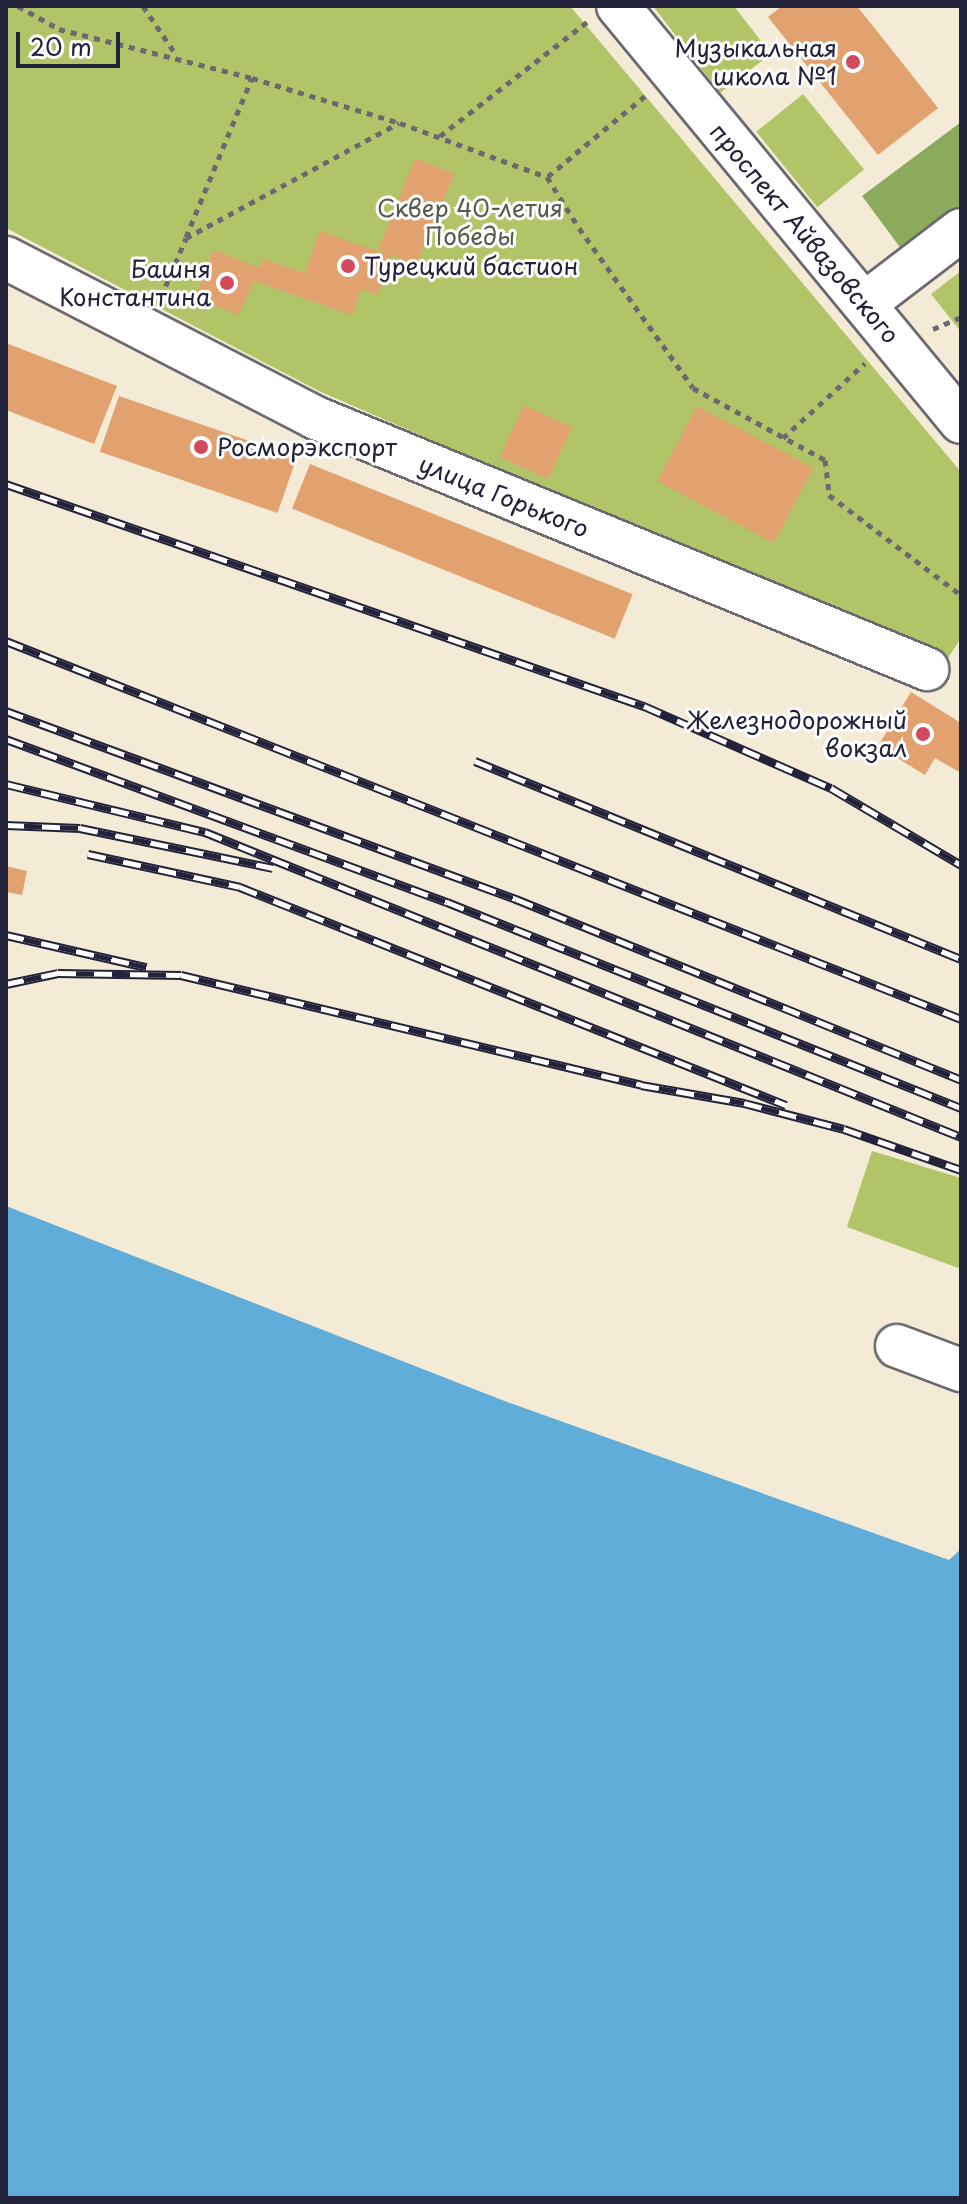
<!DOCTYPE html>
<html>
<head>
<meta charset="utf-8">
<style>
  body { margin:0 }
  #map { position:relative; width:967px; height:2204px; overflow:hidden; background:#f3ebd6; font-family:"Playpen Sans",sans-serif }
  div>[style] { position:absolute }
  .green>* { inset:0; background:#b1c568; transform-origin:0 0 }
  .forest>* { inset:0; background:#8caa5c }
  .water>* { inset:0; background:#5fadd8 }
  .building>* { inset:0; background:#e1a270; transform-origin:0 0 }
  .path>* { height:5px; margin-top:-2.5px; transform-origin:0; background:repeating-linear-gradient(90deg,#6b6871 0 6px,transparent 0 12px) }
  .roads { filter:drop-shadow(2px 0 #6b6871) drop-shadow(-2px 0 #6b6871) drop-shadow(0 2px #6b6871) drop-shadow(0 -2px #6b6871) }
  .minor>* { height:42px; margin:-21px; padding:0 21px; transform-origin:21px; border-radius:21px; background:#fff }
  .rail>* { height:9px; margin-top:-4.5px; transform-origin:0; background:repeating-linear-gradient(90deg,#fff 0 18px,#22223b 0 36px); box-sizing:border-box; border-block:2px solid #22223b }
  .dots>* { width:22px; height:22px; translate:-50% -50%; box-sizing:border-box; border:4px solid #fff; border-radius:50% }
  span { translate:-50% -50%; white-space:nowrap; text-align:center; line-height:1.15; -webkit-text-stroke:6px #fff; paint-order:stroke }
  .poi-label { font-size:24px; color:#22223b }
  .right { translate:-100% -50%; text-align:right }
  .left { translate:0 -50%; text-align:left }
  .park-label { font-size:24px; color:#545b4b }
  .street-label { font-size:24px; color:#22223b }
  .frame { position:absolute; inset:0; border:8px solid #22223b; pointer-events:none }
  .scale { position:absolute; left:16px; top:32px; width:104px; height:36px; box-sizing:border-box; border:4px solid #22223b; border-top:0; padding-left:10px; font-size:24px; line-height:28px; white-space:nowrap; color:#22223b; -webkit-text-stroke:6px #fff; paint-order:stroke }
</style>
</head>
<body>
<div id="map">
  <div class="green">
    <div style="clip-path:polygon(6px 6px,570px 6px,961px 472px,961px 638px,944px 664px,319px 391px,6px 228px)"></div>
    <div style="clip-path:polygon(653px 6px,734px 6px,771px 54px,720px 93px)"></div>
    <div style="left:803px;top:94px;width:97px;height:60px;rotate:51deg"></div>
    <div style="clip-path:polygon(961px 271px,961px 332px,931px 294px)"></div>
    <div style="clip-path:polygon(872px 1151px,961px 1178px,961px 1269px,847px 1227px)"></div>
  </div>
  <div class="forest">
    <div style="clip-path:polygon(961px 122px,961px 206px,902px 250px,862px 196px)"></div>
  </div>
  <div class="water">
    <div style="clip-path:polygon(6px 1206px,507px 1402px,949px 1560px,961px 1549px,961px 2198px,6px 2198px)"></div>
  </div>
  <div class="building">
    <div style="clip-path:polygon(782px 6px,857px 6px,938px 108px,878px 155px,768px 17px)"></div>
    <div style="clip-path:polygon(415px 158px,454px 174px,416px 265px,391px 255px,378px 295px,361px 289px,352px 315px,254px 281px,239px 315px,195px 298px,214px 250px,259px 268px,263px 259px,305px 273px,320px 231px,388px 255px,378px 250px)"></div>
    <div style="clip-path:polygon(6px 343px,117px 386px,94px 444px,6px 410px)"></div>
    <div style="left:119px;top:396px;width:188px;height:59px;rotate:19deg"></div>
    <div style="left:524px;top:405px;width:53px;height:57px;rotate:25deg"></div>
    <div style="left:697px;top:406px;width:132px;height:85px;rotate:28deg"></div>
    <div style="left:310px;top:464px;width:348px;height:48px;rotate:22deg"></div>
    <div style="clip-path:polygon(911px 692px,961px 723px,961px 773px,935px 758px,925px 775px,878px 746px)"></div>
    <div style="clip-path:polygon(6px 866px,27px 871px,22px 895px,6px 892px)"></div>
  </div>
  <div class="path">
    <div style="left:18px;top:6px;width:47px;rotate:29.3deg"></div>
    <div style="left:59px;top:29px;width:199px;rotate:14.2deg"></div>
    <div style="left:252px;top:78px;width:155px;rotate:16.9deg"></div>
    <div style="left:400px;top:123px;width:157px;rotate:20.2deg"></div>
    <div style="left:143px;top:6px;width:60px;rotate:55.8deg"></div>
    <div style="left:645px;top:96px;width:127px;rotate:140.4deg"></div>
    <div style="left:547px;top:177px;width:60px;rotate:57.9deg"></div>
    <div style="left:579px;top:228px;width:196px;rotate:54.5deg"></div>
    <div style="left:693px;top:388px;width:150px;rotate:28.6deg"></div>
    <div style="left:825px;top:460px;width:35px;rotate:83deg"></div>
    <div style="left:829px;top:495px;width:166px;rotate:37.1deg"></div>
    <div style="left:440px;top:136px;width:186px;rotate:-37.8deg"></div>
    <div style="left:186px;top:237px;width:172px;rotate:-67.5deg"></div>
    <div style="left:161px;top:297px;width:64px;rotate:-67deg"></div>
    <div style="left:186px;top:238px;width:242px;rotate:-28.4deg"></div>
    <div style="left:933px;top:329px;width:30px;rotate:-23deg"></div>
    <div style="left:783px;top:438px;width:111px;rotate:-42.4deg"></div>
  </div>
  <div class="roads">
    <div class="minor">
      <div style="left:618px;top:6px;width:539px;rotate:50.49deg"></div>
      <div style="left:6px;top:258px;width:349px;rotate:27.3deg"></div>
      <div style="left:316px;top:418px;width:661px;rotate:22.33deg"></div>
      <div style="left:864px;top:304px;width:122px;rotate:-37.3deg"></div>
      <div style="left:897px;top:1346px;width:68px;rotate:20.6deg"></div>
    </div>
  </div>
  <div class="rail">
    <div style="left:6px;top:484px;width:676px;rotate:19.19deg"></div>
    <div style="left:644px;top:706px;width:204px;rotate:23.7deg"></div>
    <div style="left:831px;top:788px;width:151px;rotate:30.6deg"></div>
    <div style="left:6px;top:641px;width:1027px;rotate:21.59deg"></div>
    <div style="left:6px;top:711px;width:544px;rotate:20.24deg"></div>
    <div style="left:516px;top:899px;width:480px;rotate:22.1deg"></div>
    <div style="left:6px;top:739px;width:470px;rotate:20.3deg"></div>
    <div style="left:447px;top:902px;width:554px;rotate:21.84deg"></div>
    <div style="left:475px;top:761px;width:525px;rotate:22.17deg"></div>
    <div style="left:6px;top:784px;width:205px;rotate:13.6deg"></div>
    <div style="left:205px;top:832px;width:815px;rotate:21.97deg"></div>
    <div style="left:6px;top:825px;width:74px;rotate:2.3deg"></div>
    <div style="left:80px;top:828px;width:197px;rotate:11.7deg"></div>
    <div style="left:88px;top:854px;width:156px;rotate:12.2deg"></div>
    <div style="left:240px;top:887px;width:588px;rotate:21.77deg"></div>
    <div style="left:6px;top:935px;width:144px;rotate:12.9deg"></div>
    <div style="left:6px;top:984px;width:53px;rotate:-11.9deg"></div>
    <div style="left:58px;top:973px;width:123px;rotate:0.9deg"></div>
    <div style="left:181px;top:975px;width:473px;rotate:13.4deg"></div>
    <div style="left:641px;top:1085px;width:105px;rotate:9.9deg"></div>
    <div style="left:744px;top:1103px;width:103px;rotate:14.6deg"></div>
    <div style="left:844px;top:1129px;width:124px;rotate:19.3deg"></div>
  </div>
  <div class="dots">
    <div style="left:853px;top:62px;background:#d1495b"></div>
    <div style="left:348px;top:266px;background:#d1495b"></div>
    <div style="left:227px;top:283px;background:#d1495b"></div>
    <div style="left:201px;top:447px;background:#d1495b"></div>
    <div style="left:923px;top:734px;background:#d1495b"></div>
  </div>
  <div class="poi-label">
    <span class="right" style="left:837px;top:62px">Музыкальная<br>школа №1</span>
    <span class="left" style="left:364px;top:266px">Турецкий бастион</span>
    <span class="right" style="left:211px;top:283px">Башня<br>Константина</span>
    <span class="left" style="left:217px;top:447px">Росморэкспорт</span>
    <span class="right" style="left:907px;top:734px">Железнодорожный<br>вокзал</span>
  </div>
  <div class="park-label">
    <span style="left:470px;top:222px">Сквер 40-летия<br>Победы</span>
  </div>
  <div class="street-label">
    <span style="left:805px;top:233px;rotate:50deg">проспект Айвазовского</span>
    <span style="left:504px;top:496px;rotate:22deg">улица Горького</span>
  </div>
  <div class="frame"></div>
  <div class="scale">20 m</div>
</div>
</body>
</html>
